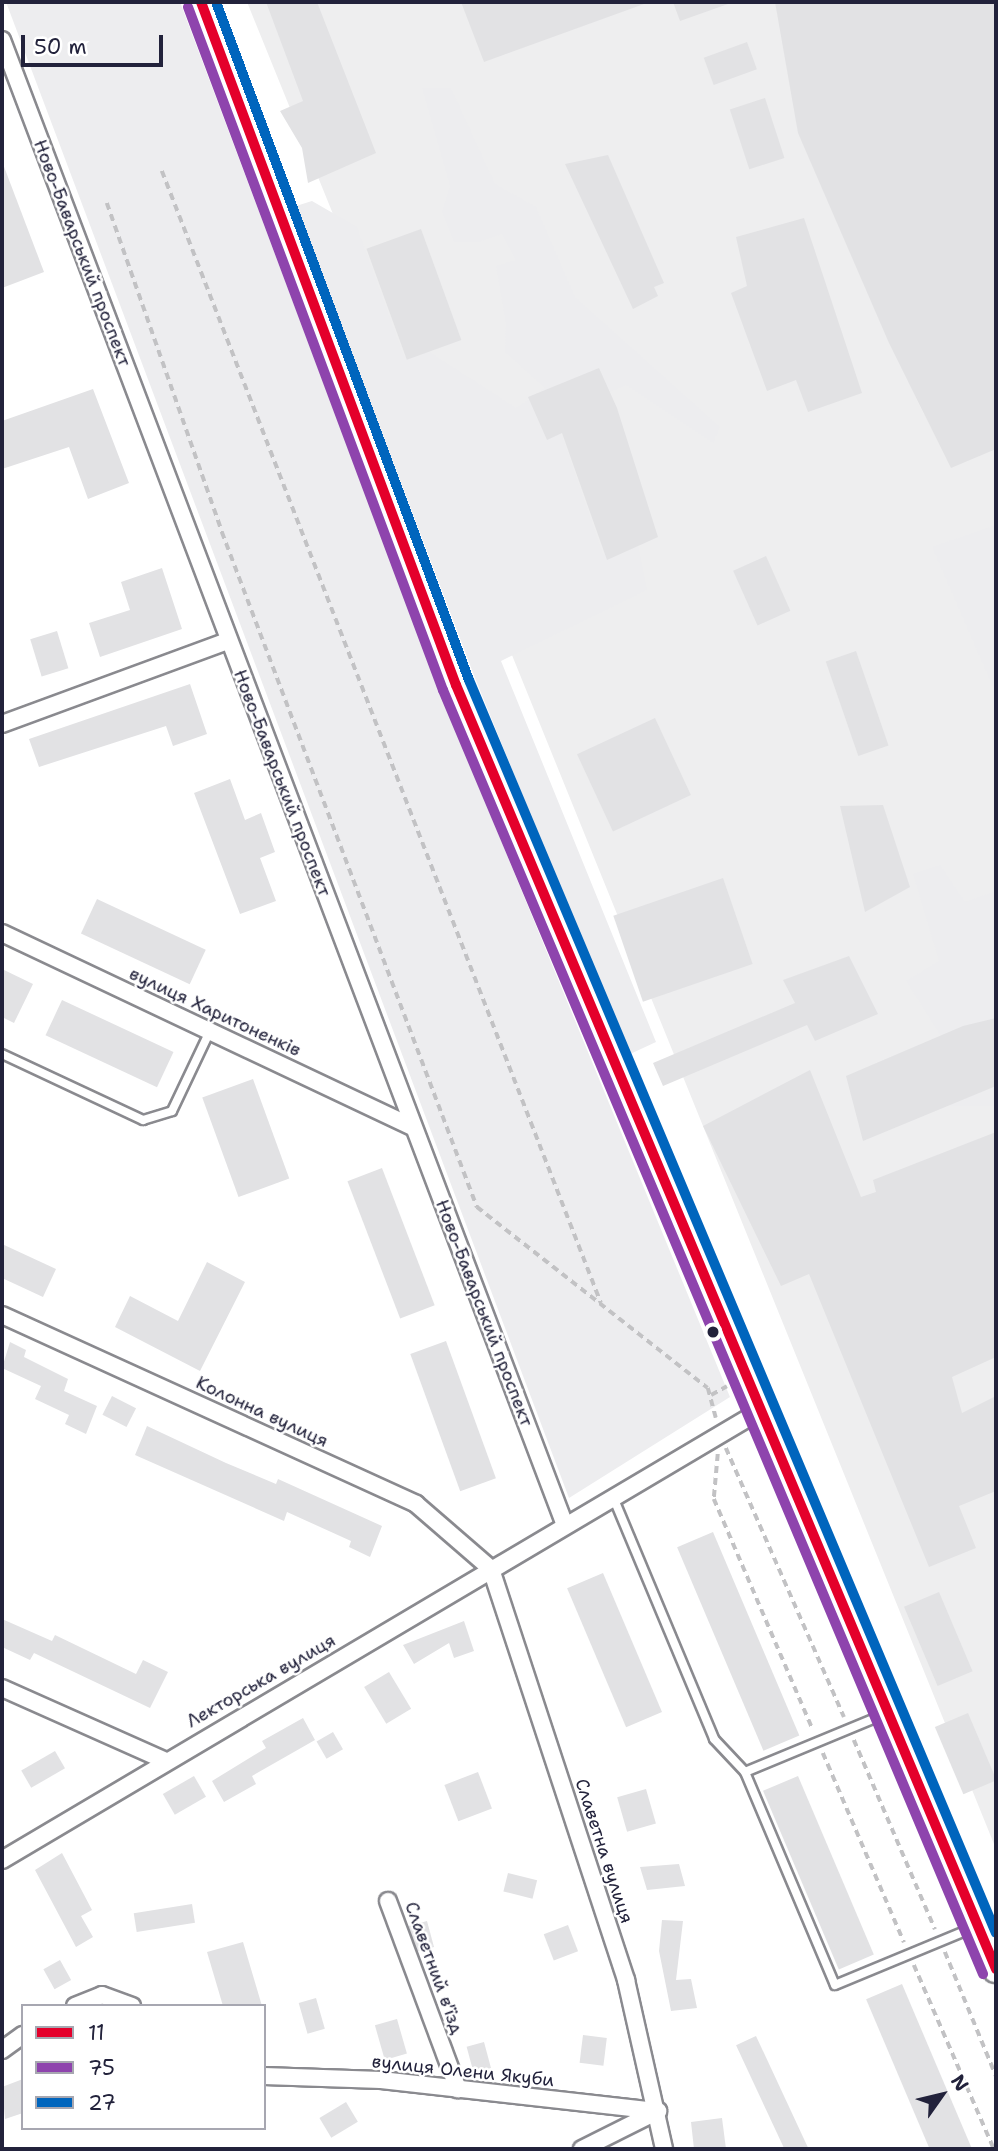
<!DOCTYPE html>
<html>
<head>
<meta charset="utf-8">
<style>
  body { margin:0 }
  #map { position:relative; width:998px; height:2151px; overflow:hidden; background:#fff; font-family:"Shantell Sans",sans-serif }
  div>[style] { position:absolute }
  .built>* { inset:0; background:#eeeeef }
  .green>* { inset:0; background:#ededef; transform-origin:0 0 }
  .building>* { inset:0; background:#e2e2e4; transform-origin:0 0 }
  .path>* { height:3.5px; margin-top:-1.75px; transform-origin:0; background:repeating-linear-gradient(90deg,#c2c2c4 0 7px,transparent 0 12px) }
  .roads { filter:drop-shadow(2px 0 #8a8a8f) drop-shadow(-2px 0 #8a8a8f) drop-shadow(0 2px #8a8a8f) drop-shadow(0 -2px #8a8a8f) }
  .service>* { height:8px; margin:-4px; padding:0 4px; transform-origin:4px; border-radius:4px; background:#fff }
  .minor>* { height:16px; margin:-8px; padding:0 8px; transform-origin:8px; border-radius:8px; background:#fff }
  .primary>* { height:26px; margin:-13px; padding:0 13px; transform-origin:13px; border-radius:13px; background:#fff }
  .bus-1>* { height:10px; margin:-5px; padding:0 5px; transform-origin:5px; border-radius:5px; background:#e4002b }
  .bus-2>* { height:10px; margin:-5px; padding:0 5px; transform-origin:5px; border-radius:5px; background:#8e44ad }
  .bus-3>* { height:10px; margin:-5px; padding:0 5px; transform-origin:5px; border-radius:5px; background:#0065bd }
  .dots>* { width:19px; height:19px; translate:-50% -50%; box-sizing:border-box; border:4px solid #fff; border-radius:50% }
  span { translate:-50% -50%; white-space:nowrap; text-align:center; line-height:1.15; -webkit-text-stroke:5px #fff; paint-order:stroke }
  .street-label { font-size:18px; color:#22223b }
  .frame { position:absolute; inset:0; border:4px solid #22223b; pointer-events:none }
  .legend { position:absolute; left:21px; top:2004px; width:245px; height:126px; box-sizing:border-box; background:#fff; border:2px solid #a7a7b1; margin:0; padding:9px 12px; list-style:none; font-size:21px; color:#22223b }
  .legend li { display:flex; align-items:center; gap:14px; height:35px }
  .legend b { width:35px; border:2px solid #a7a7b1 }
  .north { position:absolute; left:907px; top:2060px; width:70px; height:70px; -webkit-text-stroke:5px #fff; paint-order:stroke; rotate:56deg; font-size:19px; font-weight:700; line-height:28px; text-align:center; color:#22223b }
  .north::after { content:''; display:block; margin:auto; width:24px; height:32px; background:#22223b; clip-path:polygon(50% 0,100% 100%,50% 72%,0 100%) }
  .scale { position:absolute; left:21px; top:35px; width:142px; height:32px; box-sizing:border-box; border:4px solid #22223b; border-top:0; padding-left:9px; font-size:21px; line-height:24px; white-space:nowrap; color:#22223b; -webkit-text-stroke:5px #fff; paint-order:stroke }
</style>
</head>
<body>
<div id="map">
  <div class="built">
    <div style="clip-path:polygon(247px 2px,996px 2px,996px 1849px,703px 1126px)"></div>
  </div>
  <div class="green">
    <div style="clip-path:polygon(6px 2px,180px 2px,439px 690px,730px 1397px,569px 1498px)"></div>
    <div style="clip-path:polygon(422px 88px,451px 88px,495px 184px,536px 207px,575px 297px,720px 427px,713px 443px,626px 385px,555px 415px,603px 554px,637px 540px,647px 590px,501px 661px,656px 1042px,628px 1055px,475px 678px,296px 206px,312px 201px,357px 227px,404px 356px,428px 351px,516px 408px,545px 388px,505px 352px,506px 324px,496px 266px,515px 260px,502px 234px,479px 242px,454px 242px,442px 212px,450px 186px)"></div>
    <div style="clip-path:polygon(993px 526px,996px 533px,996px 694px,932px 547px)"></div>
    <div style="clip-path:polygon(940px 865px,965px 902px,996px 891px,996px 1024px,946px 1044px,906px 981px,939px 961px,913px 874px)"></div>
    <div style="left:996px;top:1084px;width:22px;height:128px;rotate:90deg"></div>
  </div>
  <div class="building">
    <div style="clip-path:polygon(266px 2px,317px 2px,376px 153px,308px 183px,302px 148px,280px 111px,303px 101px)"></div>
    <div style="clip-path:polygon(461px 2px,643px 2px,644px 4px,484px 62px)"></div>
    <div style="clip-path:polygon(673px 2px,727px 2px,728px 4px,680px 21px)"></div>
    <div style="clip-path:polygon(775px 2px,996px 2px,996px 449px,951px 468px,889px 343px,798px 133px)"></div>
    <div style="left:747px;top:42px;width:29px;height:46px;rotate:70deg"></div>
    <div style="left:765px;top:98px;width:63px;height:37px;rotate:72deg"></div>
    <div style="clip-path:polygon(608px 155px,664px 283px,654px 287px,658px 296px,633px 309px,565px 164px)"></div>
    <div style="clip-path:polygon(3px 164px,44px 272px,2px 288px,2px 165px)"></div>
    <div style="clip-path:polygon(804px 218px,862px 393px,808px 412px,796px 380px,767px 391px,731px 293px,747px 286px,736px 237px)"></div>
    <div style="left:421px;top:229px;width:118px;height:58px;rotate:70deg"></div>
    <div style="clip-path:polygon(599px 368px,617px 408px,658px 537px,607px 560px,562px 433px,547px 440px,528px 397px)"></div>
    <div style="clip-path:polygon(93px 389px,129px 483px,88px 499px,69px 447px,2px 469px,2px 421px)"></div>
    <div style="left:766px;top:556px;width:60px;height:36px;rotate:66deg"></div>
    <div style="clip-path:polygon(162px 568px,182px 629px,100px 657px,89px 623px,130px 610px,121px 582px)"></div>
    <div style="left:57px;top:631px;width:39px;height:28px;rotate:73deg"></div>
    <div style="left:856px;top:651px;width:100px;height:32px;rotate:71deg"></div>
    <div style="clip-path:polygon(190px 684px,207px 734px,173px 746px,166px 726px,39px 767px,29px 739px)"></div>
    <div style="left:655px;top:718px;width:85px;height:86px;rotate:65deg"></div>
    <div style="clip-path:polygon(230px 779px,245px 820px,261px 813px,275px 852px,260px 858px,276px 901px,240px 914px,194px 793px)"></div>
    <div style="clip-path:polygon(883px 805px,910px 887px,865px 912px,840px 806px)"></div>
    <div style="left:723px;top:878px;width:91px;height:116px;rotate:71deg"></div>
    <div style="left:97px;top:899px;width:120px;height:38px;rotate:25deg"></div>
    <div style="clip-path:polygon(849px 956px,878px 1014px,815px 1041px,807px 1025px,663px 1086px,653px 1063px,795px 1003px,783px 980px)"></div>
    <div style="clip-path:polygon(2px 969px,33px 984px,14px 1023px,2px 1017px)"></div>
    <div style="left:62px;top:1000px;width:123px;height:39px;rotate:25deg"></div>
    <div style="clip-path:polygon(996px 1018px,996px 1086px,863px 1141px,846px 1076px,963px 1026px)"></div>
    <div style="clip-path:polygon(810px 1070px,861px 1197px,876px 1192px,873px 1180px,996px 1132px,996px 1357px,952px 1377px,962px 1413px,996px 1396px,996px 1491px,959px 1506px,976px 1548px,929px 1567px,809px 1274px,781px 1286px,703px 1126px)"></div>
    <div style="left:253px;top:1079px;width:106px;height:54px;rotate:70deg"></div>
    <div style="left:382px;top:1168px;width:147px;height:37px;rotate:69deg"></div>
    <div style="clip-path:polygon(2px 1244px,56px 1269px,43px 1297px,2px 1278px)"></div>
    <div style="clip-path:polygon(207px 1262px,245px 1282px,200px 1371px,115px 1327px,130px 1296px,178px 1321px)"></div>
    <div style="left:446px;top:1341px;width:146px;height:38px;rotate:70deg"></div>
    <div style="clip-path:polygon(10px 1342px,26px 1350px,24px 1357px,68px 1379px,64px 1391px,97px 1406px,86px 1434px,65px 1424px,69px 1415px,35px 1399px,41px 1386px,2px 1368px)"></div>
    <div style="left:112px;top:1396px;width:27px;height:21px;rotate:27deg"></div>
    <div style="clip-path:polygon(147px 1426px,226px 1463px,276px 1484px,278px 1479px,382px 1526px,370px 1557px,349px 1547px,351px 1541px,287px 1512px,284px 1521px,135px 1455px)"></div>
    <div style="left:713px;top:1532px;width:221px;height:39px;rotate:67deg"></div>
    <div style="left:603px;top:1573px;width:151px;height:39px;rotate:67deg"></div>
    <div style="left:939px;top:1592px;width:86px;height:38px;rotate:67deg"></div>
    <div style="clip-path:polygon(2px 1619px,52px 1641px,55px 1635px,136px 1674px,143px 1660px,168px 1672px,150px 1708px,34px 1653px,30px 1660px,2px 1647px)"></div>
    <div style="clip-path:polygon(464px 1621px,474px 1651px,454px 1658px,449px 1643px,414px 1664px,403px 1645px)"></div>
    <div style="left:389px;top:1672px;width:43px;height:29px;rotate:59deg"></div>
    <div style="left:968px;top:1713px;width:73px;height:36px;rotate:67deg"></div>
    <div style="clip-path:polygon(303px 1718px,315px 1740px,252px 1776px,256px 1784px,224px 1802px,212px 1781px,266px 1748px,262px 1741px)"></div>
    <div style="left:333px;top:1732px;width:20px;height:19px;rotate:60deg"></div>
    <div style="left:55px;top:1751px;width:20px;height:39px;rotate:60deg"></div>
    <div style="left:478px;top:1772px;width:39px;height:36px;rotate:69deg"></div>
    <div style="left:194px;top:1776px;width:24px;height:36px;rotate:60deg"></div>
    <div style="left:798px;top:1776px;width:194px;height:38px;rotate:67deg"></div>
    <div style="left:646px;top:1789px;width:36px;height:30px;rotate:74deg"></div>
    <div style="clip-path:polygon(62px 1853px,92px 1910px,81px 1916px,93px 1937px,76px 1947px,35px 1870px)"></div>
    <div style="clip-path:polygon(679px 1864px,685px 1886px,647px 1890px,640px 1867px)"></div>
    <div style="left:508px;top:1873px;width:30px;height:19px;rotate:14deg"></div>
    <div style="left:192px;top:1904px;width:19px;height:59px;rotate:81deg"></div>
    <div style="clip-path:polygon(662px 1920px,683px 1921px,676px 1980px,691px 1979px,697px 2008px,671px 2011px,659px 1951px)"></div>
    <div style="left:427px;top:1921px;width:27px;height:19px;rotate:75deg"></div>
    <div style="left:568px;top:1925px;width:28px;height:26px;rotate:69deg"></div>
    <div style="clip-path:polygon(243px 1942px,262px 2006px,223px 2006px,207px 1952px)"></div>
    <div style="left:60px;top:1960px;width:23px;height:19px;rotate:61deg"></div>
    <div style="left:902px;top:1984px;width:179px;height:39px;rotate:67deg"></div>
    <div style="left:316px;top:1998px;width:32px;height:18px;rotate:74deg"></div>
    <div style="left:397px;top:2019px;width:36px;height:23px;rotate:74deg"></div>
    <div style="left:583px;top:2035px;width:24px;height:28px;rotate:7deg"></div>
    <div style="left:756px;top:2036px;width:124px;height:22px;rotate:65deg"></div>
    <div style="left:484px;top:2042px;width:27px;height:18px;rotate:75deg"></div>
    <div style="clip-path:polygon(23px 2079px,23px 2113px,5px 2119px,2px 2087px)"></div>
    <div style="left:346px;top:2102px;width:23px;height:31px;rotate:59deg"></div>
    <div style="clip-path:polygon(722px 2118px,726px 2149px,694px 2149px,691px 2122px)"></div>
  </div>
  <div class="path">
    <div style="left:162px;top:171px;width:1214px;rotate:68.8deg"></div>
    <div style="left:107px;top:203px;width:349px;rotate:70.7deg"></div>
    <div style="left:222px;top:532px;width:722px;rotate:69.3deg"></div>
    <div style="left:477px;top:1207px;width:293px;rotate:38.1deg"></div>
    <div style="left:708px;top:1388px;width:31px;rotate:75deg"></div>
    <div style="left:711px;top:1395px;width:18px;rotate:-29deg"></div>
    <div style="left:726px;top:1448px;width:294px;rotate:66.3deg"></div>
    <div style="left:718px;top:1454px;width:45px;rotate:95.1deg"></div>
    <div style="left:714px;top:1499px;width:251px;rotate:66.8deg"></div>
    <div style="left:854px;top:1740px;width:206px;rotate:66.8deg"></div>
    <div style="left:823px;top:1753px;width:206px;rotate:66.8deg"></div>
    <div style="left:945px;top:1952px;width:134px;rotate:67.6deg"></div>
    <div style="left:914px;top:1965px;width:201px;rotate:66.5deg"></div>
  </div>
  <div class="roads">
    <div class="service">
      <div style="left:2px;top:1054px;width:156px;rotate:25.1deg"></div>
      <div style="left:143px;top:1120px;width:30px;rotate:-17deg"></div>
      <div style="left:172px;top:1111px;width:89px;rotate:-64.6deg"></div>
      <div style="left:613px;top:1497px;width:262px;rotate:67.3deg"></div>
      <div style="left:714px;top:1739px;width:45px;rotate:46.8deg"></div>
      <div style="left:745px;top:1772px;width:231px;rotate:67.1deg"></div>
      <div style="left:835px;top:1985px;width:152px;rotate:-22.5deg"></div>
      <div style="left:745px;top:1772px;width:152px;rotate:-22.5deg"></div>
    </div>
    <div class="minor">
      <div style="left:2px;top:40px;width:1588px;rotate:69.24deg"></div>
      <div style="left:2px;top:724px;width:241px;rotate:-20.2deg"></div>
      <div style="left:2px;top:933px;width:454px;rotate:25.3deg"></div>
      <div style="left:2px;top:1315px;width:455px;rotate:24.5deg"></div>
      <div style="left:416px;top:1504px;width:99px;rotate:40.9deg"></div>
      <div style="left:491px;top:1569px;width:433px;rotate:71.8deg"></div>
      <div style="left:626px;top:1980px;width:173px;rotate:77.3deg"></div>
      <div style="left:2px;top:1688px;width:177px;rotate:24deg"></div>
      <div style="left:2px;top:1860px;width:881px;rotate:-30.64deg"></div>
      <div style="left:388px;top:1901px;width:201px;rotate:69.6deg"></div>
      <div style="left:75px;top:2006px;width:29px;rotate:-22deg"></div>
      <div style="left:102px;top:1995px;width:32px;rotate:20deg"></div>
      <div style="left:2px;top:2050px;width:26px;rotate:-36deg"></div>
      <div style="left:264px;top:2076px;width:117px;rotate:2deg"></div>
      <div style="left:381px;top:2080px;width:279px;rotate:6.4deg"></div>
      <div style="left:582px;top:2149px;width:85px;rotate:-26.6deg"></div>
    </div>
    <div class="primary">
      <div style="left:201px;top:2px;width:729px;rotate:69.53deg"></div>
      <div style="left:456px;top:685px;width:1393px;rotate:67.19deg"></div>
    </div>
  </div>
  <div class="bus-1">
    <div style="left:201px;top:2px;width:729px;rotate:69.53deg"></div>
    <div style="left:456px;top:685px;width:1393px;rotate:67.19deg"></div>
  </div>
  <div class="bus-2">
    <div style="left:188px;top:7px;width:729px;rotate:69.53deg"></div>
    <div style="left:443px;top:690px;width:1393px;rotate:67.19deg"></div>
  </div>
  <div class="bus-3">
    <div style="left:216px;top:2px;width:724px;rotate:69.54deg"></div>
    <div style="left:469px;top:680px;width:1359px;rotate:67.19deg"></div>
  </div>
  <div class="dots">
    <div style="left:713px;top:1332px;background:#22223b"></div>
  </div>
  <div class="street-label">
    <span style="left:82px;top:253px;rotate:69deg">Ново-Баварський проспект</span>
    <span style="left:282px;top:783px;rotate:69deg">Ново-Баварський проспект</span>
    <span style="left:215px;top:1012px;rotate:25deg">вулиця Харитоненків</span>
    <span style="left:484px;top:1313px;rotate:69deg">Ново-Баварський проспект</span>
    <span style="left:262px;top:1412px;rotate:25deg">Колонна вулиця</span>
    <span style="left:261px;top:1681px;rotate:-30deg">Лекторська вулиця</span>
    <span style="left:604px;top:1851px;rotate:72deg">Славетна вулиця</span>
    <span style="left:434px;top:1968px;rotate:70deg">Славетний в'їзд</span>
    <span style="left:463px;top:2071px;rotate:6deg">вулиця Олени Якуби</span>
  </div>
  <div class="frame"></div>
  <ul class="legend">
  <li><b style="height:9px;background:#e4002b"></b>11</li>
  <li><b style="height:9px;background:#8e44ad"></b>75</li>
  <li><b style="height:9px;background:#0065bd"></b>27</li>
  </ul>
  <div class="north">N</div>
  <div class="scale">50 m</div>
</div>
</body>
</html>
